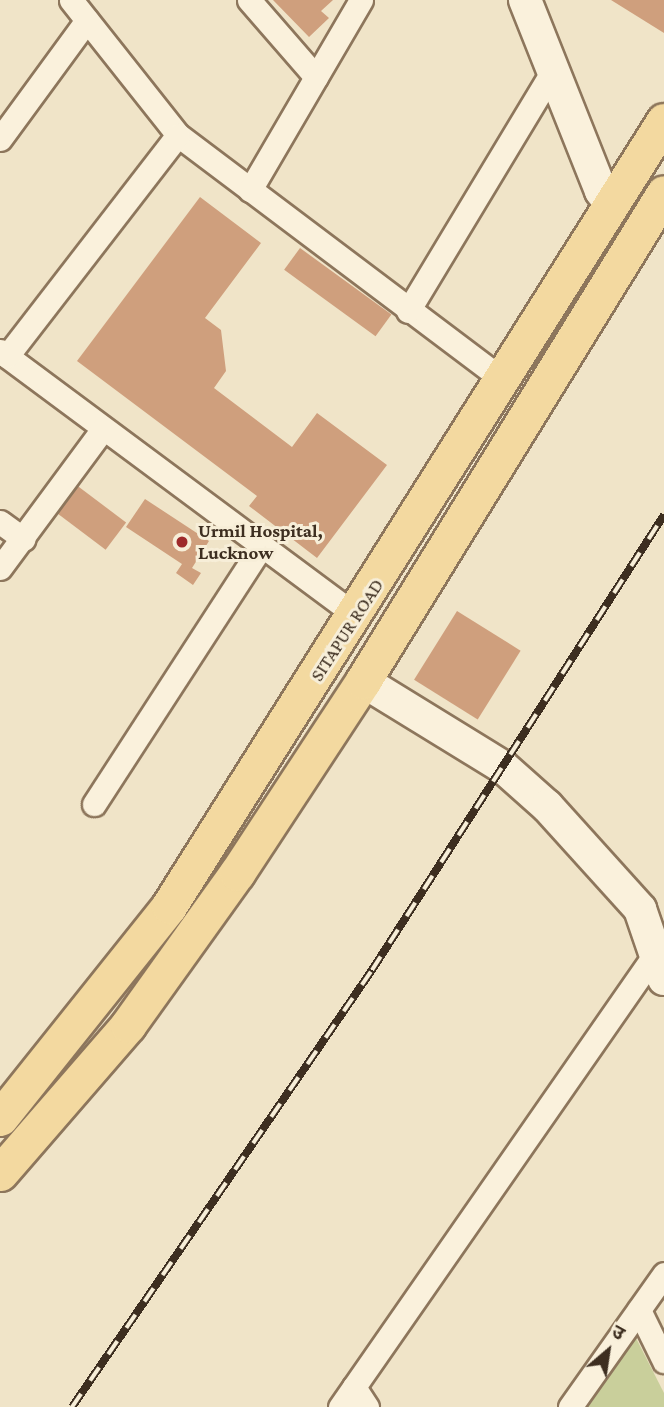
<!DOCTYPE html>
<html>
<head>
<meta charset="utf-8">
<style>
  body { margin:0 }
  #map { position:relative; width:664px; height:1407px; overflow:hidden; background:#f0e4c8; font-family:"Crimson Pro","Noto Sans Devanagari",serif }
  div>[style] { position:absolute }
  .green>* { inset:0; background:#c9cf9b }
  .building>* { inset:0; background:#cf9f7d; transform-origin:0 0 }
  .roads { filter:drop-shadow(2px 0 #8d765c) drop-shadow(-2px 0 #8d765c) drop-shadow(0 2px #8d765c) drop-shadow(0 -2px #8d765c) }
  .street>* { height:23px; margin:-11.5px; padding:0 11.5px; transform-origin:11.5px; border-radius:11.5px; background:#faf1dc }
  .secondary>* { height:32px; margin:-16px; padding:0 16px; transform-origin:16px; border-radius:16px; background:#faf1dc }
  .primary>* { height:35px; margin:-17.5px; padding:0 17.5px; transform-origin:17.5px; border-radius:17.5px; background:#f3d9a0 }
  .rail>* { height:8px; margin-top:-4px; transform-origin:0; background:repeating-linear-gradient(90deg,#f7eed8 0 16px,#3d2e20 0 32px); box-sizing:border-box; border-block:2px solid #3d2e20 }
  .dots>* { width:19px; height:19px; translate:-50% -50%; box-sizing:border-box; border:4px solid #f7eed8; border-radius:50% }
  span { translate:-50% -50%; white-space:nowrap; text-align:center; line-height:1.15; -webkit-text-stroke:6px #f7eed8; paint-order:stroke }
  .poi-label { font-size:19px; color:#3d2e20; font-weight:700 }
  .left { translate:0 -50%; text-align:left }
  .street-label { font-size:19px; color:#3d2e20 }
  .north { position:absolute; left:573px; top:1316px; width:70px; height:70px; -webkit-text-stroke:5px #f7eed8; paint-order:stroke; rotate:29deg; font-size:19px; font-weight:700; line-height:28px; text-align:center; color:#3d2e20 }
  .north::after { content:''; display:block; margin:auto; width:24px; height:32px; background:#3d2e20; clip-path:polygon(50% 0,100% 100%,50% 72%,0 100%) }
</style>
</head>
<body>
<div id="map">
  <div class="green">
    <div style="clip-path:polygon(636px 1338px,664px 1393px,664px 1407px,588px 1407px)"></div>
  </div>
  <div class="building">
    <div style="clip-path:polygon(273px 0,333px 0,321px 11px,329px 18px,309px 37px)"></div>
    <div style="clip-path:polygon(611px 0,664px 0,664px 33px)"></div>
    <div style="clip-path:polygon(200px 197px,261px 243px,205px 318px,221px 330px,226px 371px,214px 388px,292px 447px,317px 413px,387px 465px,317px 558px,249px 506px,257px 496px,77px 361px)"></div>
    <div style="left:300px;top:248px;width:113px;height:27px;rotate:36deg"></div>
    <div style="left:75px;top:484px;width:64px;height:34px;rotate:37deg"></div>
    <div style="clip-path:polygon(145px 499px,209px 541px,192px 568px,201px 573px,193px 585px,176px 573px,182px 564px,126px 527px)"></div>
    <div style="left:457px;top:611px;width:75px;height:81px;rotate:32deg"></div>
  </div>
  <div class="roads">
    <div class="street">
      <div style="left:71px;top:0;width:172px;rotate:51.6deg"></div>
      <div style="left:178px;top:135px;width:407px;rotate:37deg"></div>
      <div style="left:249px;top:0;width:102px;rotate:49deg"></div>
      <div style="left:0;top:139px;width:147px;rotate:-53.8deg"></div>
      <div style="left:250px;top:190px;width:220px;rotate:-59.7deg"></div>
      <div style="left:408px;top:311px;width:277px;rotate:-58.9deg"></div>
      <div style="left:0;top:351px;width:443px;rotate:36.6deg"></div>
      <div style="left:7px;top:356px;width:279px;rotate:-52.3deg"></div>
      <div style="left:0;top:522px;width:29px;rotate:36deg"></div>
      <div style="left:0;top:568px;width:173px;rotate:-53.5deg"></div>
      <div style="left:94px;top:804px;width:305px;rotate:-57deg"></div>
      <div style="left:639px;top:1310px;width:57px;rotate:63.9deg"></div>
      <div style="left:354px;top:1387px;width:24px;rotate:57deg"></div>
      <div style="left:340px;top:1407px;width:560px;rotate:-55.18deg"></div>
      <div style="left:570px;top:1407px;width:163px;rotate:-54.7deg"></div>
    </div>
    <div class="secondary">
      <div style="left:525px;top:0;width:206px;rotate:68.3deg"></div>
      <div style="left:601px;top:191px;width:18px;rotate:52deg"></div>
      <div style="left:363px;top:681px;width:164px;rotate:31.6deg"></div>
      <div style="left:503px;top:767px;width:59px;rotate:41.6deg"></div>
      <div style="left:547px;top:806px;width:139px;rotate:47.9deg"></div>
      <div style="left:640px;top:909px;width:74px;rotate:71.1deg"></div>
    </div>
    <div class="primary">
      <div style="left:0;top:1118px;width:271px;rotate:-51.4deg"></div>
      <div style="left:169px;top:906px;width:928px;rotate:-57.77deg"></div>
      <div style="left:0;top:1173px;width:196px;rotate:-49.1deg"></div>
      <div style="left:128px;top:1025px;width:187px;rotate:-54.4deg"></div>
      <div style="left:237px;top:873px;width:230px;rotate:-56.7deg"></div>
      <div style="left:363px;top:681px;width:573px;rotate:-58.33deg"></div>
    </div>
  </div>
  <div class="rail">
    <div style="left:72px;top:1407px;width:530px;rotate:-55.53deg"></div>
    <div style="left:372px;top:970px;width:541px;rotate:-57.31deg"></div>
  </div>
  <div class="dots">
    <div style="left:182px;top:542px;background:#9e2a2b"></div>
  </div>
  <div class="poi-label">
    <span class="left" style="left:198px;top:542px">Urmil Hospital,<br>Lucknow</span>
  </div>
  <div class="street-label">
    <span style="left:347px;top:630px;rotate:-57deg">SITAPUR ROAD</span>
  </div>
  <div class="north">उ</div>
</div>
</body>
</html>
